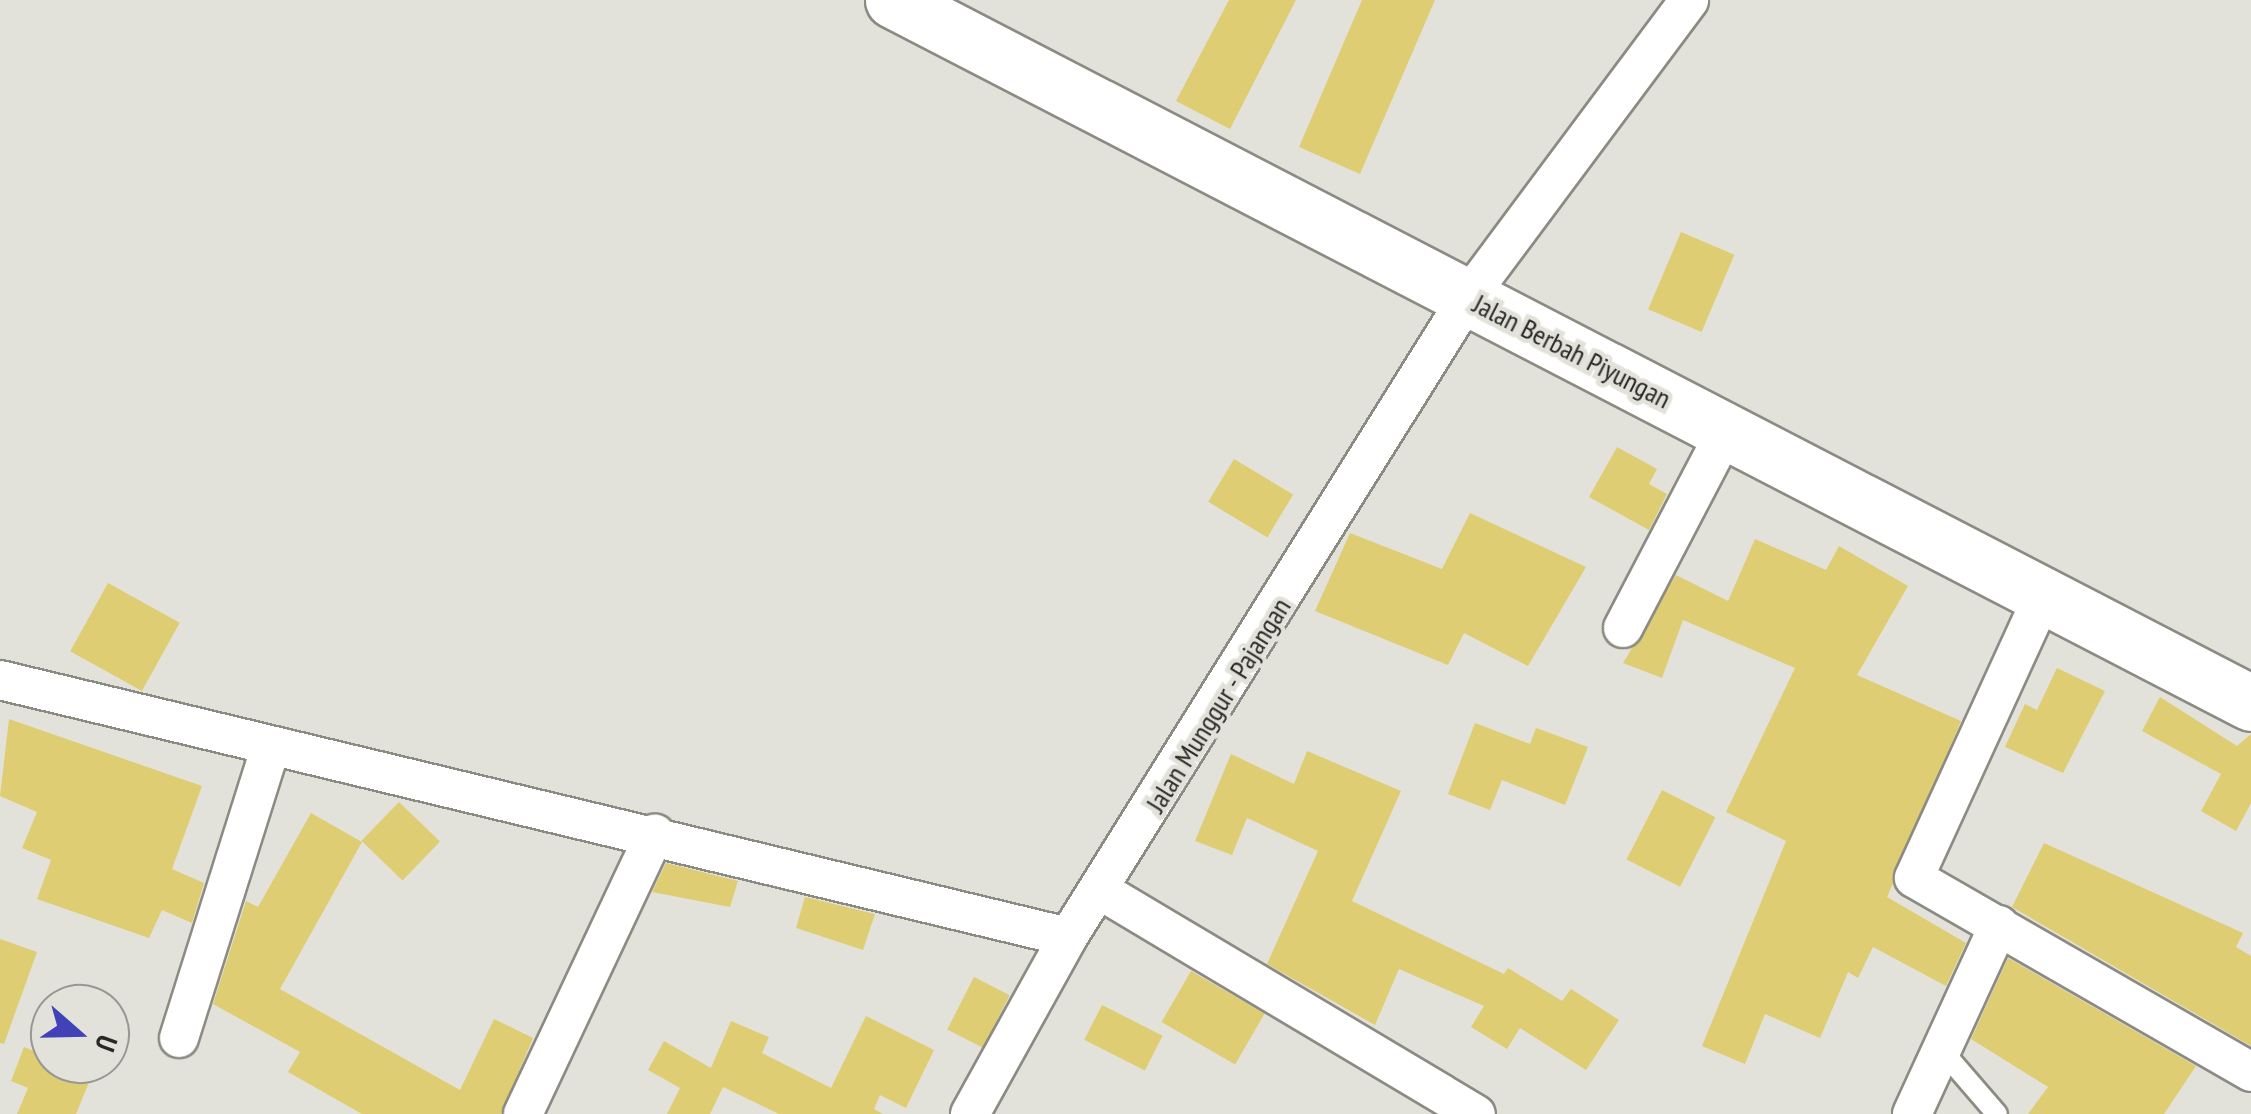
<!DOCTYPE html>
<html>
<head>
<meta charset="utf-8">
<style>
  body { margin:0 }
  #map { position:relative; width:2251px; height:1114px; overflow:hidden; background:#e3e2da; font-family:"PT Sans Narrow",sans-serif }
  div>[style] { position:absolute }
  .building>* { inset:0; background:#decd72; transform-origin:0 0 }
  .roads { filter:drop-shadow(2px 0 #8c8b83) drop-shadow(-2px 0 #8c8b83) drop-shadow(0 2px #8c8b83) drop-shadow(0 -2px #8c8b83) }
  .lane>* { height:20px; margin:-10px; padding:0 10px; transform-origin:10px; border-radius:10px; background:#fff }
  .street>* { height:38px; margin:-19px; padding:0 19px; transform-origin:19px; border-radius:19px; background:#fff }
  .secondary>* { height:55px; margin:-27.5px; padding:0 27.5px; transform-origin:27.5px; border-radius:27.5px; background:#fff }
  span { translate:-50% -50%; white-space:nowrap; text-align:center; line-height:1.15; -webkit-text-stroke:9px #e3e2da; paint-order:stroke }
  .street-label { font-size:28px; color:#282825 }
  .north { position:absolute; left:30px; top:984px; width:100px; height:100px; box-sizing:border-box; background:#e3e2da; border:2px solid #989892; border-radius:50%; rotate:110deg; font-size:28px; font-weight:700; line-height:40px; text-align:center; color:#282825 }
  .north::after { content:''; display:block; margin:auto; width:35px; height:45px; background:#4142b7; clip-path:polygon(50% 0,100% 100%,50% 72%,0 100%) }
</style>
</head>
<body>
<div id="map">
  <div class="building">
    <div style="clip-path:polygon(1229px 0,1296px 0,1230px 129px,1176px 101px)"></div>
    <div style="clip-path:polygon(1362px 0,1435px 0,1360px 174px,1299px 147px)"></div>
    <div style="left:1681px;top:232px;width:58px;height:84px;rotate:23deg"></div>
    <div style="clip-path:polygon(1617px 447px,1657px 469px,1649px 484px,1667px 494px,1649px 530px,1589px 497px)"></div>
    <div style="left:1234px;top:459px;width:69px;height:50px;rotate:31deg"></div>
    <div style="clip-path:polygon(1470px 513px,1586px 567px,1528px 666px,1464px 633px,1448px 665px,1315px 611px,1350px 533px,1442px 569px)"></div>
    <div style="clip-path:polygon(1755px 539px,1826px 570px,1839px 546px,1908px 586px,1857px 675px,1961px 721px,1887px 897px,1966px 943px,1946px 986px,1873px 947px,1858px 978px,1848px 972px,1820px 1038px,1765px 1014px,1745px 1064px,1702px 1046px,1786px 841px,1726px 812px,1795px 668px,1683px 620px,1662px 678px,1623px 663px,1676px 575px,1728px 601px)"></div>
    <div style="left:108px;top:583px;width:82px;height:78px;rotate:29deg"></div>
    <div style="clip-path:polygon(2057px 668px,2105px 691px,2063px 773px,2005px 747px,2025px 704px,2037px 710px)"></div>
    <div style="clip-path:polygon(2160px 697px,2237px 746px,2251px 734px,2251px 803px,2236px 831px,2201px 811px,2221px 774px,2142px 731px)"></div>
    <div style="clip-path:polygon(9px 719px,202px 786px,172px 869px,204px 883px,192px 923px,162px 910px,149px 938px,37px 899px,51px 860px,22px 848px,37px 812px,0 796px)"></div>
    <div style="clip-path:polygon(1475px 723px,1530px 744px,1536px 728px,1588px 747px,1565px 805px,1502px 780px,1490px 810px,1448px 794px)"></div>
    <div style="clip-path:polygon(1307px 751px,1401px 791px,1352px 901px,1504px 974px,1508px 968px,1562px 1001px,1571px 989px,1619px 1020px,1586px 1070px,1520px 1028px,1507px 1049px,1471px 1027px,1484px 1006px,1399px 969px,1375px 1025px,1267px 964px,1318px 851px,1247px 818px,1232px 855px,1195px 841px,1231px 754px,1294px 784px)"></div>
    <div style="left:1662px;top:790px;width:60px;height:78px;rotate:27deg"></div>
    <div style="left:399px;top:802px;width:57px;height:54px;rotate:44deg"></div>
    <div style="clip-path:polygon(311px 813px,362px 842px,280px 989px,460px 1090px,494px 1019px,533px 1038px,501px 1114px,362px 1114px,288px 1072px,300px 1052px,213px 1004px,246px 901px,258px 907px)"></div>
    <div style="clip-path:polygon(2044px 843px,2243px 933px,2236px 947px,2251px 956px,2251px 1046px,2012px 907px)"></div>
    <div style="clip-path:polygon(666px 863px,738px 881px,730px 907px,652px 892px)"></div>
    <div style="clip-path:polygon(805px 897px,875px 914px,863px 950px,796px 928px)"></div>
    <div style="clip-path:polygon(0 939px,37px 952px,4px 1044px,0 1043px)"></div>
    <div style="clip-path:polygon(2008px 958px,2196px 1066px,2164px 1114px,2028px 1114px,2048px 1087px,1971px 1039px)"></div>
    <div style="left:1191px;top:971px;width:85px;height:59px;rotate:30deg"></div>
    <div style="left:974px;top:977px;width:40px;height:59px;rotate:27deg"></div>
    <div style="left:1102px;top:1005px;width:68px;height:39px;rotate:27deg"></div>
    <div style="clip-path:polygon(866px 1016px,934px 1050px,906px 1108px,880px 1095px,874px 1109px,883px 1114px,779px 1114px,723px 1087px,710px 1114px,667px 1114px,680px 1088px,648px 1070px,664px 1041px,711px 1068px,731px 1021px,769px 1037px,762px 1053px,831px 1088px)"></div>
    <div style="clip-path:polygon(24px 1047px,92px 1075px,76px 1114px,17px 1114px,28px 1088px,11px 1081px)"></div>
  </div>
  <div class="roads">
    <div class="lane">
      <div style="left:1940px;top:1048px;width:87px;rotate:49.2deg"></div>
    </div>
    <div class="street">
      <div style="left:2043px;top:596px;width:310px;rotate:114.6deg"></div>
      <div style="left:1914px;top:878px;width:389px;rotate:29.9deg"></div>
      <div style="left:1623px;top:628px;width:222px;rotate:-62.4deg"></div>
      <div style="left:0;top:680px;width:1098px;rotate:13.53deg"></div>
      <div style="left:1103px;top:892px;width:434px;rotate:30.8deg"></div>
      <div style="left:179px;top:1038px;width:306px;rotate:-72.5deg"></div>
      <div style="left:523px;top:1114px;width:310px;rotate:-64.8deg"></div>
      <div style="left:970px;top:1114px;width:202px;rotate:-61deg"></div>
      <div style="left:1068px;top:937px;width:755px;rotate:-57.99deg"></div>
      <div style="left:1468px;top:297px;width:370px;rotate:-53.3deg"></div>
      <div style="left:1912px;top:1114px;width:208px;rotate:-65.3deg"></div>
    </div>
    <div class="secondary">
      <div style="left:893px;top:0;width:1529px;rotate:27.37deg"></div>
    </div>
  </div>
  <div class="street-label">
    <span style="left:1572px;top:351px;rotate:27deg">Jalan Berbah Piyungan</span>
    <span style="left:1218px;top:705px;rotate:-58deg">Jalan Munggur - Pajangan</span>
  </div>
  <div class="north">U</div>
</div>
</body>
</html>
